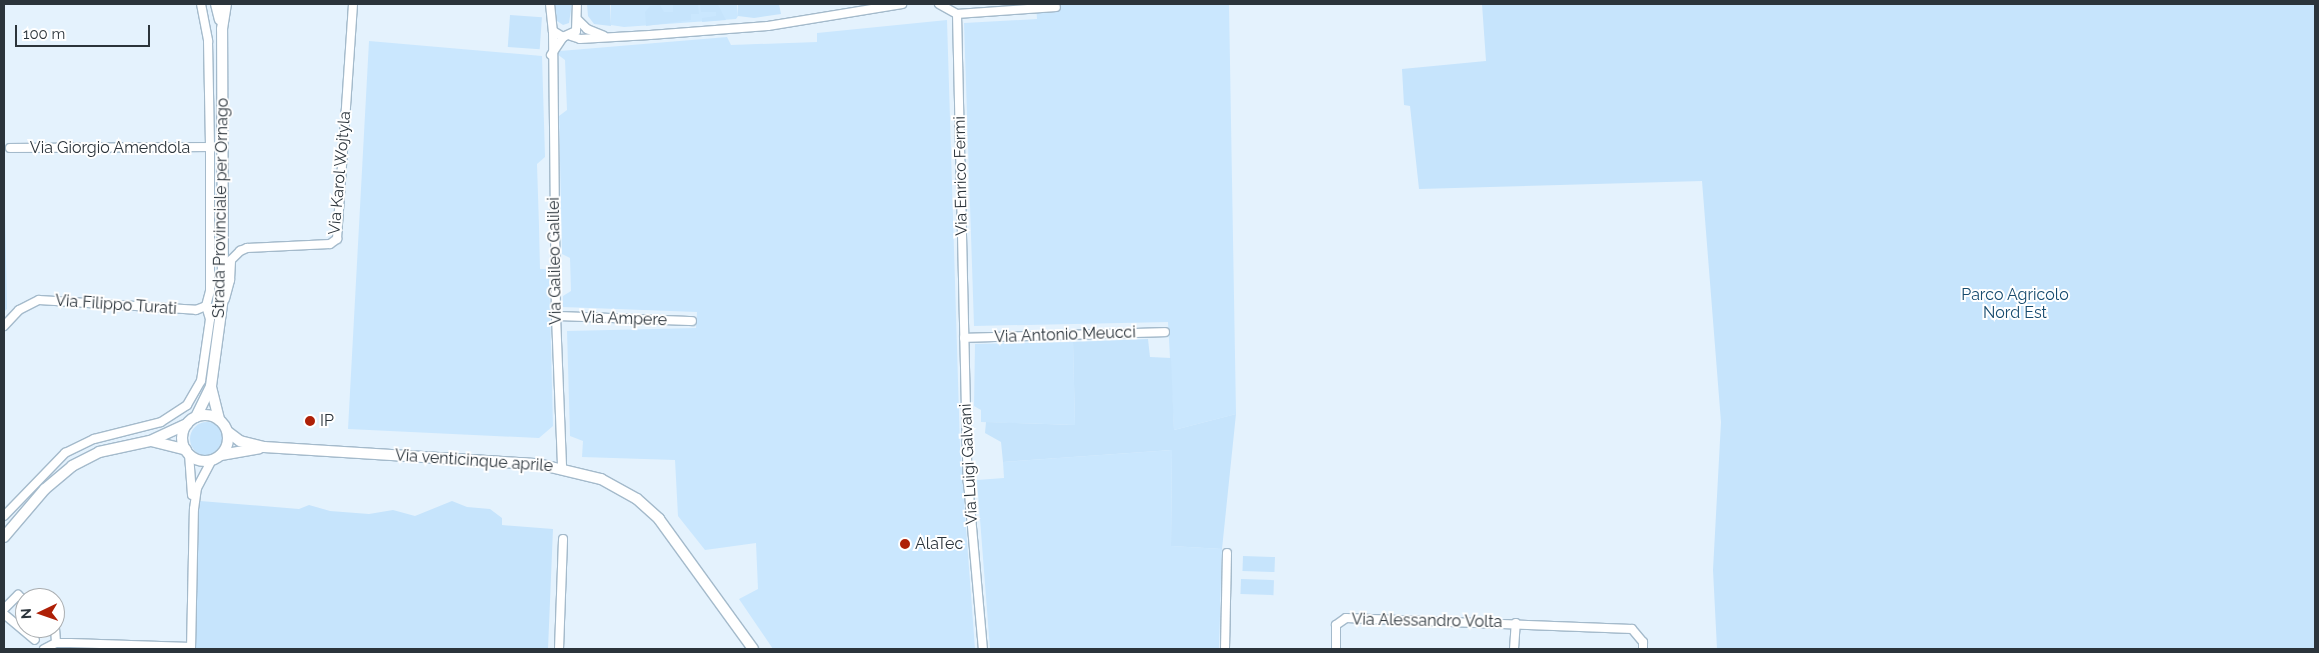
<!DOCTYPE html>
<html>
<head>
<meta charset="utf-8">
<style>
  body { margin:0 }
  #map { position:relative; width:2319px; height:653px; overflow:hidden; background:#e4f2fd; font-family:Raleway,sans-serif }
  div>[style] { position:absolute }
  .built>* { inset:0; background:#cae7fe }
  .green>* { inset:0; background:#c6e4fc; transform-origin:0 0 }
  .round { border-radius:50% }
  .roads { filter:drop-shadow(1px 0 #a4bacb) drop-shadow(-1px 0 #a4bacb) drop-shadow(0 1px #a4bacb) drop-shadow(0 -1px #a4bacb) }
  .minor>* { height:8px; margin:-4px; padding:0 4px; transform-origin:4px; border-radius:4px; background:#fff }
  .tertiary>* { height:10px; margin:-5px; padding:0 5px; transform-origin:5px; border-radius:5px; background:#fff }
  .tertiary>.ring { margin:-5px; padding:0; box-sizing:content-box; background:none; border:10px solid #fff; border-radius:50% }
  .dots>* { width:14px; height:14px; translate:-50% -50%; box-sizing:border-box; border:2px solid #fff; border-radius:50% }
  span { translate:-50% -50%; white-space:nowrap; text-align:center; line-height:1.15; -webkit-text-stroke:4px #fff; paint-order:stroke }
  .street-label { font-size:16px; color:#2b343b }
  .park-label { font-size:16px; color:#174b6e }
  .poi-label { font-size:16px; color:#2b343b }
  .left { translate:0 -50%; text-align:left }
  .frame { position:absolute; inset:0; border:5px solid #2b343b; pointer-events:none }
  .north { position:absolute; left:15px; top:588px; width:50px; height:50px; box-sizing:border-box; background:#fff; border:1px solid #aaaeb1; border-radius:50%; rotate:267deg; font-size:14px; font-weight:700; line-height:20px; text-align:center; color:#2b343b }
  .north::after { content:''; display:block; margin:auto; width:18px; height:22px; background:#ae2007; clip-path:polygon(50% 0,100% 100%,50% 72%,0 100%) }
  .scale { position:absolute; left:15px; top:25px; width:135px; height:22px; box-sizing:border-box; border:2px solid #2b343b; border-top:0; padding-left:6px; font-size:15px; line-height:18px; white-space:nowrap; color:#2b343b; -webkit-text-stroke:4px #fff; paint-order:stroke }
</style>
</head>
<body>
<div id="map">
  <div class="built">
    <div style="clip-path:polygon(611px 4px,737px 4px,738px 16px,736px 19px,624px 27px,611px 25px)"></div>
    <div style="clip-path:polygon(1036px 4px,1229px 4px,1236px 414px,1174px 430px,1168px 322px,974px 326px,964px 23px,1037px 19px)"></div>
    <div style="clip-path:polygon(947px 20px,960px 446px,975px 649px,773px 649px,739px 599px,758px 589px,756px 543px,705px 550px,678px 516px,675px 460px,582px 457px,583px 441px,570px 436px,567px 331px,696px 328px,697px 312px,563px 307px,563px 296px,571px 291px,570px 258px,562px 254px,562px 248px,559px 116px,567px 110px,565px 60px,557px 54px,560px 51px,727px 37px,731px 45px,817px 42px,817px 33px)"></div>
    <div style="clip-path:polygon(369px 41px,542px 56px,545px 157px,537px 164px,539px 226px,540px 269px,549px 269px,553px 426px,539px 438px,348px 429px)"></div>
    <div style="clip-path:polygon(1073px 342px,1075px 425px,981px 422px,981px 410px,974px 406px,975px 344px)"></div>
    <div style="clip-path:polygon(1172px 450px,1171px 546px,1222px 549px,1219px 649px,990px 649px,977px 480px,1004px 478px,1003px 462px)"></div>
  </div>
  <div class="green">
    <div style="clip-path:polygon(555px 4px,572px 4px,569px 23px,563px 25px,557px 21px)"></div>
    <div style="clip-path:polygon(587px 4px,610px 4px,611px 26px,594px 24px,588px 16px)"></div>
    <div style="clip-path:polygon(698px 4px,699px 14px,691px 14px,691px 20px,646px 26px,645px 12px,650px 6px,660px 5px,664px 12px,673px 12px,673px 5px)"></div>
    <div style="clip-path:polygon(700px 4px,718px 5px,726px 20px,702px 22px,702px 18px,716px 16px,716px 12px,701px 12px)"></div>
    <div style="clip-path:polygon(738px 4px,779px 4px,781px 14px,754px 18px,738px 16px)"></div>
    <div style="clip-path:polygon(1482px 4px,2315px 4px,2315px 649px,1717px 649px,1713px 570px,1721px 422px,1702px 181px,1419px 189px,1410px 106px,1404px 105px,1402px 69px,1486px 61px)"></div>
    <div style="left:510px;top:15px;width:32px;height:32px;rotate:4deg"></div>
    <div style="clip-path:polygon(4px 162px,7px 309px,4px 312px)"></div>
    <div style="clip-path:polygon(1148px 339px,1150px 357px,1171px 358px,1174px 430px,1236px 414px,1222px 549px,1171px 546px,1172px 450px,1003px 462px,1001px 442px,985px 433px,986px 422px,1075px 425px,1073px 342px)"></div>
    <div class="round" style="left:190px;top:422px;width:34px;height:34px"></div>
    <div style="clip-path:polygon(200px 501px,299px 509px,309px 505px,330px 511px,369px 514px,393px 510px,415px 516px,452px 501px,467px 507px,490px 509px,502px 518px,502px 525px,553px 529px,548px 649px,195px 649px,197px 524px)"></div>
    <div style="left:1243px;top:556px;width:32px;height:15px;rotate:2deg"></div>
    <div style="left:1241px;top:579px;width:33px;height:15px;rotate:2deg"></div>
  </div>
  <div class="roads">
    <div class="minor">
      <div style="left:201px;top:4px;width:38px;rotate:79deg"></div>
      <div style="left:208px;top:41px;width:106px;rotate:88.9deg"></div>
      <div style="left:210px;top:147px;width:144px;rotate:90deg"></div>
      <div style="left:210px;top:291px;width:16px;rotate:105deg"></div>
      <div style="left:550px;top:4px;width:27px;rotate:84deg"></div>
      <div style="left:553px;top:31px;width:12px;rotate:31deg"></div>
      <div style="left:563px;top:37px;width:14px;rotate:-25deg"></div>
      <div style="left:576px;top:31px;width:27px;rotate:-88deg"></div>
      <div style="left:939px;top:4px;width:21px;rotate:29deg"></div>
      <div style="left:957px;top:14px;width:468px;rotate:88.7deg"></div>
      <div style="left:968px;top:482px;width:168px;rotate:84.9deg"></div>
      <div style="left:957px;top:14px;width:99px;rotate:-4deg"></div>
      <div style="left:578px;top:20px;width:13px;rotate:45deg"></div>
      <div style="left:587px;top:29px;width:18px;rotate:22deg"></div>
      <div style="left:553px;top:31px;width:285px;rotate:89.4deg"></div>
      <div style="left:556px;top:316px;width:151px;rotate:87.7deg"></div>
      <div style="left:571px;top:36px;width:9px;rotate:18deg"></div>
      <div style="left:580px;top:39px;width:70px;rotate:-3.3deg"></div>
      <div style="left:650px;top:35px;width:118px;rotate:-4.4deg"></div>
      <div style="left:768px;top:26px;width:136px;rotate:-9.3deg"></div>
      <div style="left:551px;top:55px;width:22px;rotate:-56deg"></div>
      <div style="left:10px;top:148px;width:200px;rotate:-0.3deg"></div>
      <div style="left:225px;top:299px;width:20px;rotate:-75deg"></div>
      <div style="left:230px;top:280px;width:20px;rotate:-87deg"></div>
      <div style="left:231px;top:260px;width:13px;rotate:-45deg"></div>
      <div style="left:240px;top:251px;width:8px;rotate:-23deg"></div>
      <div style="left:247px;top:248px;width:83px;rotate:-2.8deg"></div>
      <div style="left:330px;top:244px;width:9px;rotate:-36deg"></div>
      <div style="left:337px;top:239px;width:236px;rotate:-86.1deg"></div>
      <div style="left:556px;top:316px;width:136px;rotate:2.1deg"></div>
      <div style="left:4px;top:326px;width:22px;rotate:-47deg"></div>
      <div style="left:19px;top:310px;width:22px;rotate:-27deg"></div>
      <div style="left:39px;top:300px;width:157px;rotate:3.6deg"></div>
      <div style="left:196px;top:310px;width:11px;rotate:-22deg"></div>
      <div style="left:964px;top:338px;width:201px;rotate:-1.7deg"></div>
      <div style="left:189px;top:454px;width:41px;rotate:85.8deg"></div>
      <div style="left:4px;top:516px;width:88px;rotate:-45.9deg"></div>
      <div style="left:65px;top:453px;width:32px;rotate:-26deg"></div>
      <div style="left:94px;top:439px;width:69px;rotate:-14.2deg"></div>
      <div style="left:161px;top:422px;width:31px;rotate:-33deg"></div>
      <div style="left:187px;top:405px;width:28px;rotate:-60deg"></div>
      <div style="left:201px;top:381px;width:63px;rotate:-81.7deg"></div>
      <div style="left:210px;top:319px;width:14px;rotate:-107deg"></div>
      <div style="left:4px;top:609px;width:20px;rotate:-45deg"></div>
      <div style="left:18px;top:595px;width:9px;rotate:41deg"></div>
      <div style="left:4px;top:614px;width:40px;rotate:40deg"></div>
      <div style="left:55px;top:628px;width:15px;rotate:86deg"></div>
      <div style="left:44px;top:649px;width:13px;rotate:-27deg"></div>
      <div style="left:56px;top:643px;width:14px"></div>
      <div style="left:70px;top:643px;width:121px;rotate:1.9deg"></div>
      <div style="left:191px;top:649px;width:140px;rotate:-88.8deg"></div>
      <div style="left:194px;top:509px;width:21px;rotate:-82deg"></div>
      <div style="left:197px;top:488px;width:32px;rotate:-62deg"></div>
      <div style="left:559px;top:649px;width:110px;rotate:-87.9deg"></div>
      <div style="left:1225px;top:649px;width:96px;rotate:-88.8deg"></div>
      <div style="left:1336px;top:649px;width:24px;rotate:-90deg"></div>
      <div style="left:1336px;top:625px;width:12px;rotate:-35deg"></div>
      <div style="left:1346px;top:618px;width:286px;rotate:2.2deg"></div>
      <div style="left:1632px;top:629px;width:17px;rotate:50deg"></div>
      <div style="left:1643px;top:642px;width:7px;rotate:90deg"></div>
      <div style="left:1514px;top:649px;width:26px;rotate:-86deg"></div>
    </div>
    <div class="tertiary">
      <div style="left:216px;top:4px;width:16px;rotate:76deg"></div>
      <div style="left:211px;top:387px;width:34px;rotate:76deg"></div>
      <div class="ring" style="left:182px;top:415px;width:36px;height:36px"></div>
      <div style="left:196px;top:417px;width:34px;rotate:-64deg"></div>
      <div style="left:211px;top:386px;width:90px;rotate:-82.3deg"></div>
      <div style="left:223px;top:297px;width:268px;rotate:-90.2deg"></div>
      <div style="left:222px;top:29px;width:25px;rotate:-81deg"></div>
      <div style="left:228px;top:432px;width:15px;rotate:37deg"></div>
      <div style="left:240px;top:441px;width:25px;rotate:14deg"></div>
      <div style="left:264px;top:447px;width:275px;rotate:3.6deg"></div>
      <div style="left:538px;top:464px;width:65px;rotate:13.4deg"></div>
      <div style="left:601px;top:479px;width:41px;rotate:29.1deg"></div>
      <div style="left:637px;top:499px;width:30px;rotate:42deg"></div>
      <div style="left:659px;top:519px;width:160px;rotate:54.1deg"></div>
      <div style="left:151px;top:441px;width:36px;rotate:14deg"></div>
      <div style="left:221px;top:455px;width:39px;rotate:-10deg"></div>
      <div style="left:4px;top:537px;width:63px;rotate:-49.5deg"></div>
      <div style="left:45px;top:489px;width:35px;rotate:-40deg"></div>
      <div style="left:72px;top:466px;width:30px;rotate:-27deg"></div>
      <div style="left:99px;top:452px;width:52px;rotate:-12.2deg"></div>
      <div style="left:150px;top:441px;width:41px;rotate:-24.7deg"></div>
    </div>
  </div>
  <div class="dots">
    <div style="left:310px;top:421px;background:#ae2007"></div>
    <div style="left:905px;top:544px;background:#ae2007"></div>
  </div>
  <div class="street-label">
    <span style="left:110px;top:148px">Via Giorgio Amendola</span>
    <span style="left:340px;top:173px;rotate:-85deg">Via Karol Wojtyla</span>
    <span style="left:961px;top:176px;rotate:-91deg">Via Enrico Fermi</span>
    <span style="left:221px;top:208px;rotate:-89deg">Strada Provinciale per Ornago</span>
    <span style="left:555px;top:261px;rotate:-91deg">Via Galileo Galilei</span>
    <span style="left:116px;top:305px;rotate:4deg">Via Filippo Turati</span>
    <span style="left:624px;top:319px;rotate:2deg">Via Ampere</span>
    <span style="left:1065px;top:335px;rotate:-2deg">Via Antonio Meucci</span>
    <span style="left:474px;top:461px;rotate:4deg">Via venticinque aprile</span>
    <span style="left:969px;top:464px;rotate:-93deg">Via Luigi Galvani</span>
    <span style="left:1427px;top:621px;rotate:1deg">Via Alessandro Volta</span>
  </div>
  <div class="park-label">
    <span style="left:2015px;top:304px">Parco Agricolo<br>Nord Est</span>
  </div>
  <div class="poi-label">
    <span class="left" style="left:320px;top:421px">IP</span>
    <span class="left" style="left:915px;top:544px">AlaTec</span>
  </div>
  <div class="frame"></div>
  <div class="north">N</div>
  <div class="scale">100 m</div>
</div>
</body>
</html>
